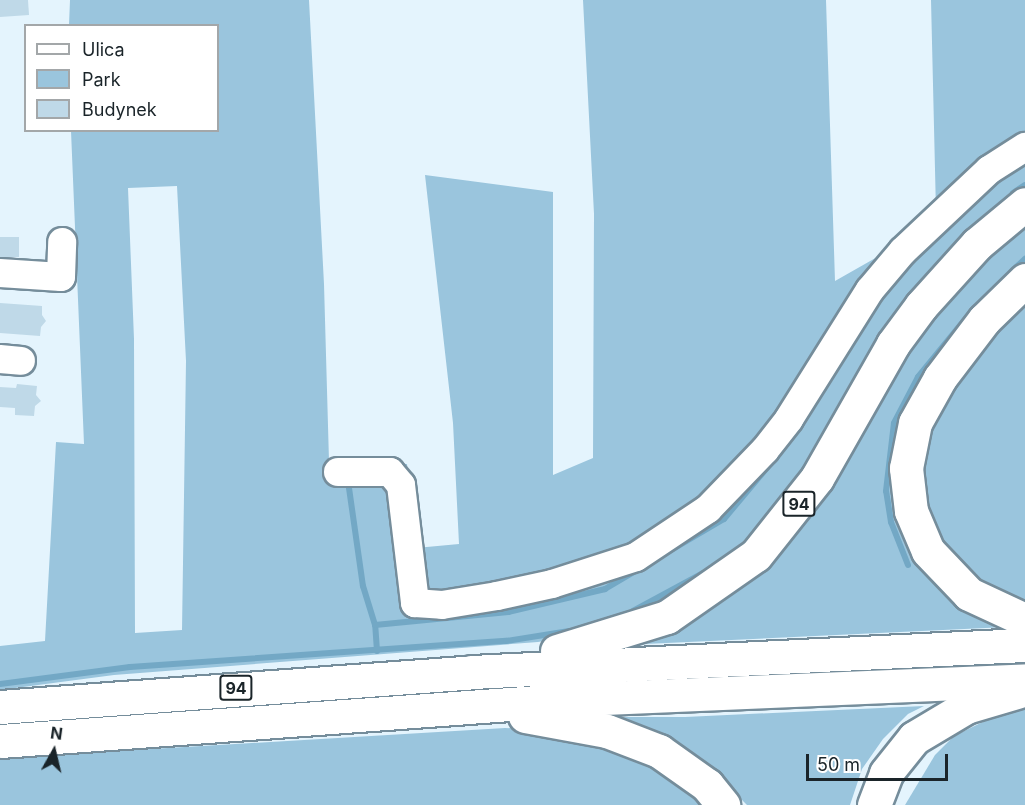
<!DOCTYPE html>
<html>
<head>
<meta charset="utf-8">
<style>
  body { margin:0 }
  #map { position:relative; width:1025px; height:805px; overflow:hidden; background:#e4f4fd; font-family:Inter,sans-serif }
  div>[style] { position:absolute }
  .green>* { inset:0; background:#9ac5dd }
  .stream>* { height:6px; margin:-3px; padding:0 3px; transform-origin:3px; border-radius:3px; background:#73a8c5 }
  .building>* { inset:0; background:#bfd9e8; transform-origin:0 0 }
  .roads { filter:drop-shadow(2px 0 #758d9b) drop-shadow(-2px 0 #758d9b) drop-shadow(0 2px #758d9b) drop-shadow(0 -2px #758d9b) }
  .minor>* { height:28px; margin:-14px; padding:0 14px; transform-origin:14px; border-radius:14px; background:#fff }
  .highway>* { height:33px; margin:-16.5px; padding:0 16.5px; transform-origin:16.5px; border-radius:16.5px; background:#fff }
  span { translate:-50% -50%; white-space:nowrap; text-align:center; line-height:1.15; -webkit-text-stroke:4.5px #fff; paint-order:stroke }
  .shield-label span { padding:2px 4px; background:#fff; border:2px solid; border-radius:4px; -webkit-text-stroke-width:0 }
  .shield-label { font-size:16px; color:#1a2429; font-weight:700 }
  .legend { position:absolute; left:24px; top:24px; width:195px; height:108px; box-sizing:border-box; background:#fff; border:2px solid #a3a7a9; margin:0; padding:8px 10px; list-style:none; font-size:18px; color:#1a2429 }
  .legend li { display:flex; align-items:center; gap:12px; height:30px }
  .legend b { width:30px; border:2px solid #a3a7a9 }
  .north { position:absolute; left:24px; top:721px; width:60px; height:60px; -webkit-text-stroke:4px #fff; paint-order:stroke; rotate:8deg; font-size:16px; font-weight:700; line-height:24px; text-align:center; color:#1a2429 }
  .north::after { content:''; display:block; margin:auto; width:21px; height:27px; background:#1a2429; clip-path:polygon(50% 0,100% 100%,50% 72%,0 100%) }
  .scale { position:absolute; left:806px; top:754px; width:142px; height:27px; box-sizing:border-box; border:3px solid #1a2429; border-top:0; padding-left:8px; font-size:18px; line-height:21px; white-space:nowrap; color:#1a2429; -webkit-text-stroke:4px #fff; paint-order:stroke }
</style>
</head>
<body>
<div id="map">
  <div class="green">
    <div style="clip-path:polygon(evenodd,70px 0,309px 0,324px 284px,329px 461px,407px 464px,416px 548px,459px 544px,453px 423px,425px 175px,553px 192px,553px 475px,593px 458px,594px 214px,583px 0,826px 0,835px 281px,879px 256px,936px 212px,931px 0,1025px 0,1025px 189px,766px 528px,683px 596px,561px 638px,538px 642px,114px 675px,0 690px,0 646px,45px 641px,56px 442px,84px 444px,71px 131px,218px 130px,218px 26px,69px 25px,70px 0,177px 186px,186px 361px,182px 630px,135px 633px,134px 339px,128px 188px,177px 186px)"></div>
    <div style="clip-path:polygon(1025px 217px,1025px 267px,894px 481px,1007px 627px,623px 645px,705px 605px,912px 337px)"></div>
    <div style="clip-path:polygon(1025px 291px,1025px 610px,982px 592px,921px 516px,921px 432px)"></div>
    <div style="clip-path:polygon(924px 706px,908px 714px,883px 739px,862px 769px,850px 805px,747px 805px,699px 757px,668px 738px,615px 717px,685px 717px)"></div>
    <div style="clip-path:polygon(1025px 708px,1025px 805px,905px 805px,935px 755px,954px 736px,991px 718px)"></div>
    <div style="clip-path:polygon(505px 728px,531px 729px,627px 748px,711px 805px,0 805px,0 758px)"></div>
  </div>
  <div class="stream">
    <div style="left:1013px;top:193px;width:14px;rotate:-34deg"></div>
    <div style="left:1012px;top:271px;width:18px;rotate:-43deg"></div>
    <div style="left:349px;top:488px;width:99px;rotate:81.9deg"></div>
    <div style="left:363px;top:586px;width:41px;rotate:72.9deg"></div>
    <div style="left:908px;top:565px;width:46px;rotate:-111.6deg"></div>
    <div style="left:891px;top:522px;width:31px;rotate:-99deg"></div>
    <div style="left:886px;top:491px;width:68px;rotate:-83.3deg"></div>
    <div style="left:894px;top:423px;width:52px;rotate:-62.4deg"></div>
    <div style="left:918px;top:377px;width:84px;rotate:-50.8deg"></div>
    <div style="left:633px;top:611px;width:80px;rotate:-28.5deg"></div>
    <div style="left:377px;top:651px;width:26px;rotate:-94deg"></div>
    <div style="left:375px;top:625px;width:134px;rotate:-5.6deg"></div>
    <div style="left:508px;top:612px;width:100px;rotate:-13.3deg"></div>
    <div style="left:605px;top:589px;width:138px;rotate:-30.5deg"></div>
    <div style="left:724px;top:519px;width:73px;rotate:-50deg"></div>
    <div style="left:0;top:684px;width:131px;rotate:-7.5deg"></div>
    <div style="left:130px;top:667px;width:377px;rotate:-4deg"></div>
    <div style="left:506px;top:641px;width:64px;rotate:-9deg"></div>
  </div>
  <div class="building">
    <div style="clip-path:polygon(0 0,28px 0,29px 15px,0 17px)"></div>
    <div style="left:0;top:237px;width:19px;height:20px"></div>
    <div style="clip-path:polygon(0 303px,42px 306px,42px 315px,46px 321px,41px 327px,40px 336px,0 333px)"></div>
    <div style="clip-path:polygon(17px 384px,37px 386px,36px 395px,41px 401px,35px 406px,34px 416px,15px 415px,15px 408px,0 407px,0 387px,16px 388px)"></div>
  </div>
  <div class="roads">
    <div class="minor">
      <div style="left:0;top:273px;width:61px;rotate:3.8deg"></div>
      <div style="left:61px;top:277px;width:35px;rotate:-88deg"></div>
      <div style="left:0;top:359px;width:21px;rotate:5deg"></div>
      <div style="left:338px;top:472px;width:52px"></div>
      <div style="left:390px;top:472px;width:17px;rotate:50deg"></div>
      <div style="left:401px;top:485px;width:119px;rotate:83.2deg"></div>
      <div style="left:415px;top:603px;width:27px;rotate:4deg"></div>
      <div style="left:442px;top:605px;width:56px;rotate:-9.3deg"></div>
      <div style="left:497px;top:596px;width:56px;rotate:-12.3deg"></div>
      <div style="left:552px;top:584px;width:88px;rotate:-17.8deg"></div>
      <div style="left:636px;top:557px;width:87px;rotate:-33.7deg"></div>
      <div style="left:708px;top:509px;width:82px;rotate:-46deg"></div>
      <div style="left:765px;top:450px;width:39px;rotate:-52deg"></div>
      <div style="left:789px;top:419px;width:152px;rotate:-57.9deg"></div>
      <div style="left:870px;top:290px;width:51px;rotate:-49.8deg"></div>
      <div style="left:903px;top:251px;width:118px;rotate:-43.3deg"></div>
      <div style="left:989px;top:170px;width:43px;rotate:-32.6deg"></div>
    </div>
    <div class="highway">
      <div style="left:1025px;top:280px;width:57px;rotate:135.7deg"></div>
      <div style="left:984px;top:320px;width:73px;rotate:127.2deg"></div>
      <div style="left:940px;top:378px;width:51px;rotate:119.1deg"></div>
      <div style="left:915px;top:423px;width:46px;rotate:101.3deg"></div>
      <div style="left:906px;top:468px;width:43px;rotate:83.4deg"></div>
      <div style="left:911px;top:511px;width:43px;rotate:67deg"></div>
      <div style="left:928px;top:551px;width:59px;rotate:46.4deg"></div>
      <div style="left:969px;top:594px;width:62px;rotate:24.9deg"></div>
      <div style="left:557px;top:651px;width:115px;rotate:-17.2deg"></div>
      <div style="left:667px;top:617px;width:108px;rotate:-34.9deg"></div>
      <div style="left:756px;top:555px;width:98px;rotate:-51.6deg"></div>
      <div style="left:817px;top:478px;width:154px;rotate:-60.4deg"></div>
      <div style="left:893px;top:344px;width:47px;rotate:-53.6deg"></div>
      <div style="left:921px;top:306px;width:84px;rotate:-47.9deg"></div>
      <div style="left:977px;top:244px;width:62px;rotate:-39.8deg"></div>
      <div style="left:0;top:707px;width:473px;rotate:-4.2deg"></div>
      <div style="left:472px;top:672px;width:554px;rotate:-2.8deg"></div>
      <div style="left:525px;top:716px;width:83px;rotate:10.4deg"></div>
      <div style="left:607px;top:731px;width:56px;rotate:21deg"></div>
      <div style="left:659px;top:751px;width:59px;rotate:35.3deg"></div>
      <div style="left:707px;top:785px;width:26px;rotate:51deg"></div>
      <div style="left:0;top:741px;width:581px;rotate:-4.15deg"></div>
      <div style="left:579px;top:699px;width:446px;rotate:-2.4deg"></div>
      <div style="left:874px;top:805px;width:34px;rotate:-69deg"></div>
      <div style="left:886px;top:773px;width:45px;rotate:-51.3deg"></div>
      <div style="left:914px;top:738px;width:61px;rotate:-30.8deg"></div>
      <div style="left:966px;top:707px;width:53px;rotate:-16.4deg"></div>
    </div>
  </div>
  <div class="shield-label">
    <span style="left:799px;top:504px">94</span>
    <span style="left:236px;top:688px">94</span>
  </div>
  <ul class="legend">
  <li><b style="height:8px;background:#fff"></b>Ulica</li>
  <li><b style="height:16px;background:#9ac5dd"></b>Park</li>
  <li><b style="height:16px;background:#bfd9e8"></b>Budynek</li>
  </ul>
  <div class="north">N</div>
  <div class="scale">50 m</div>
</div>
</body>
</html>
